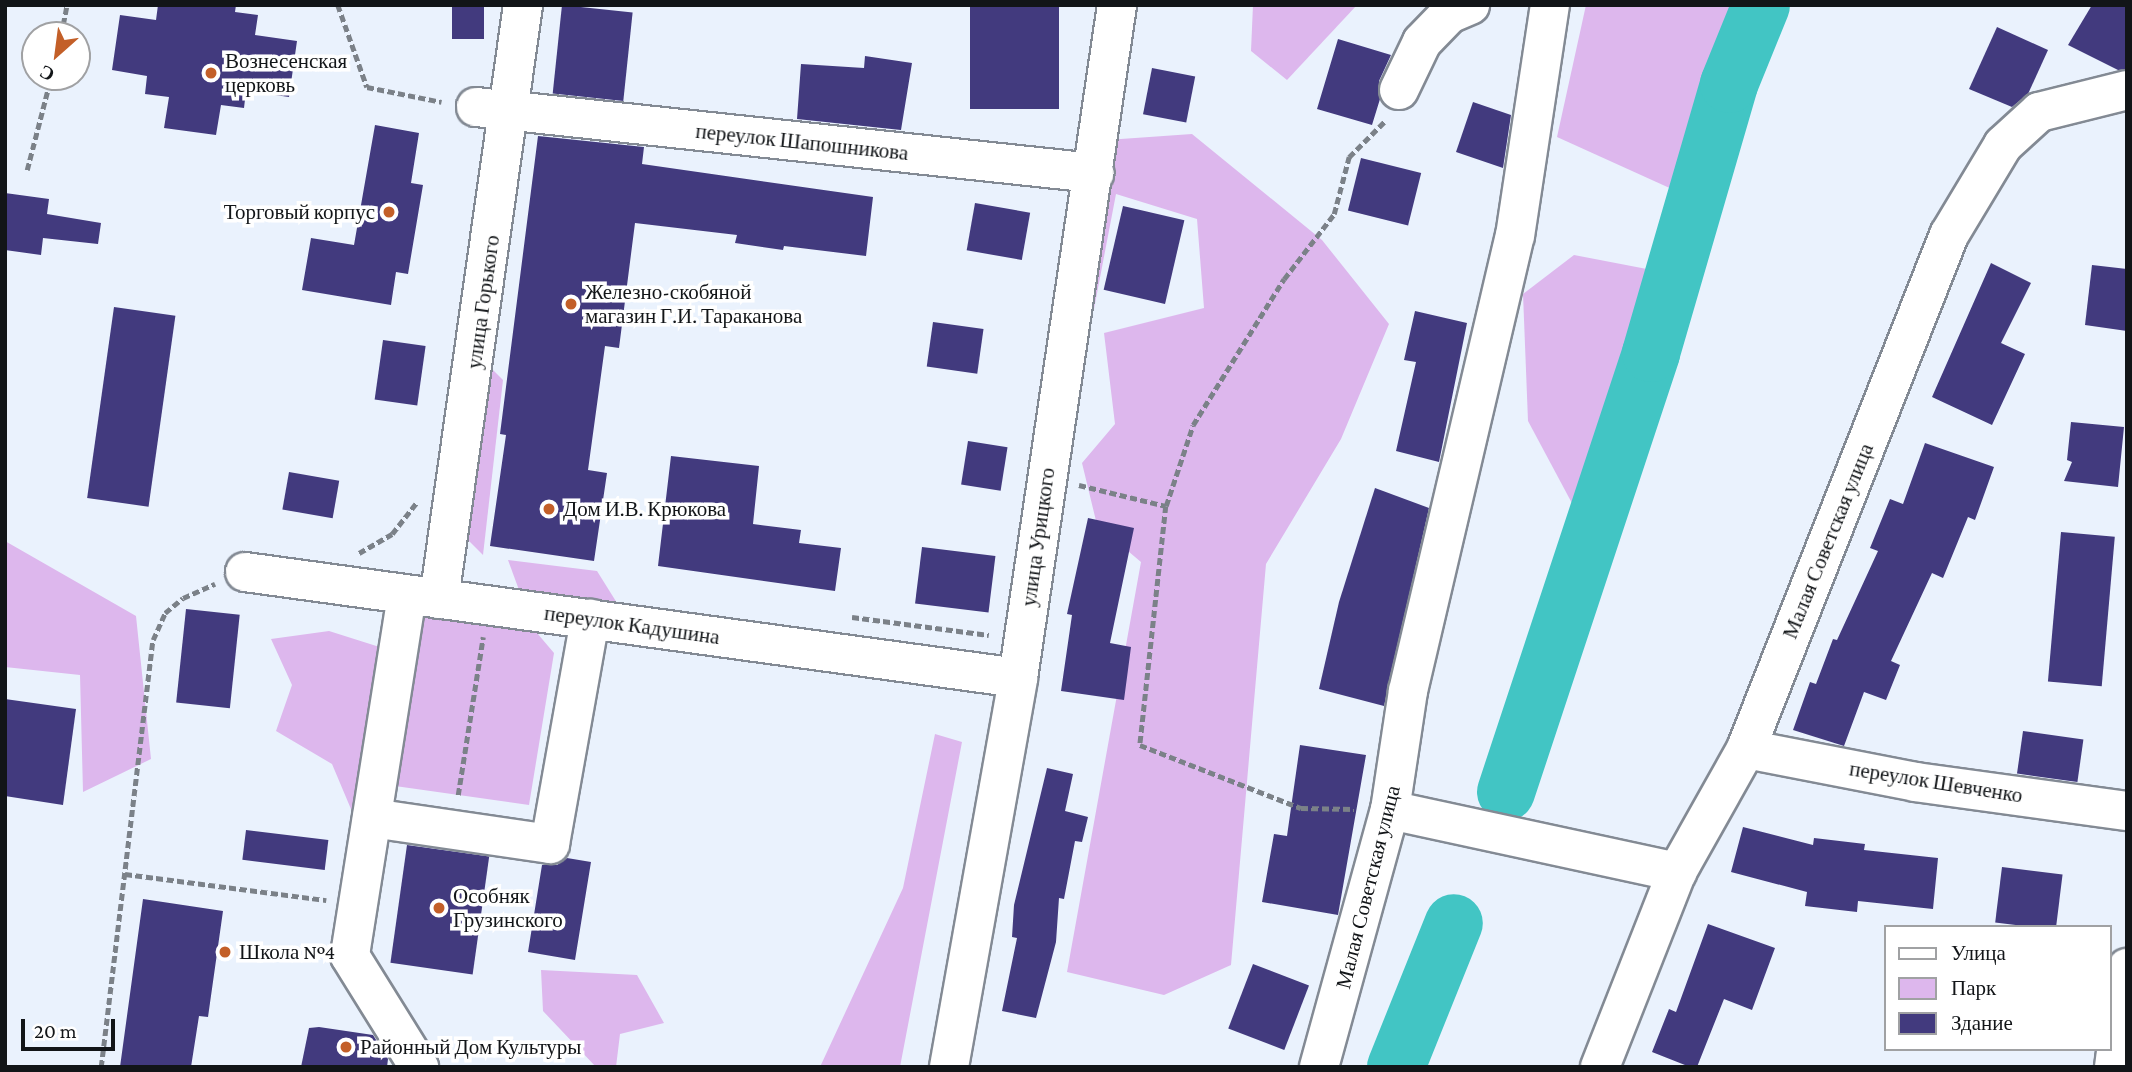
<!DOCTYPE html>
<html>
<head>
<meta charset="utf-8">
<style>
  body { margin:0 }
  #map { position:relative; width:2132px; height:1072px; overflow:hidden; background:#eaf2fd; font-family:"Crimson Pro",serif }
  div>[style] { position:absolute }
  .green>* { inset:0; background:#ddb7ed }
  .river>* { height:58px; margin:-29px; padding:0 29px; transform-origin:29px; border-radius:29px; background:#42c5c4 }
  .building>* { inset:0; background:#423a7e; transform-origin:0 0 }
  .path>* { height:4.5px; margin-top:-2.25px; transform-origin:0; background:repeating-linear-gradient(90deg,#7b8188 0 7px,transparent 0 10.5px) }
  .roads { filter:drop-shadow(2px 0 #838a94) drop-shadow(-2px 0 #838a94) drop-shadow(0 2px #838a94) drop-shadow(0 -2px #838a94) }
  .minor>* { height:38px; margin:-19px; padding:0 19px; transform-origin:19px; border-radius:19px; background:#fff }
  .major>* { height:38px; margin:-19px; padding:0 19px; transform-origin:19px; border-radius:19px; background:#fff }
  .dots>* { width:19px; height:19px; translate:-50% -50%; box-sizing:border-box; border:4px solid #fff; border-radius:50% }
  span { translate:-50% -50%; white-space:nowrap; text-align:center; line-height:1.15; -webkit-text-stroke:7px #fff; paint-order:stroke }
  .poi-label { font-size:21px; color:#121518 }
  .left { translate:0 -50%; text-align:left }
  .right { translate:-100% -50%; text-align:right }
  .street-label { font-size:21px; color:#121518 }
  .frame { position:absolute; inset:0; border:7px solid #121518; pointer-events:none }
  .legend { position:absolute; left:1884px; top:925px; width:228px; height:126px; box-sizing:border-box; background:#fff; border:2px solid #a0a1a3; margin:0; padding:9px 12px; list-style:none; font-size:21px; color:#121518 }
  .legend li { display:flex; align-items:center; gap:14px; height:35px }
  .legend b { width:35px; border:2px solid #a0a1a3 }
  .north { position:absolute; left:21px; top:21px; width:70px; height:70px; box-sizing:border-box; background:#fff; border:2px solid #a0a1a3; border-radius:50%; rotate:208deg; font-size:19px; font-weight:700; line-height:28px; text-align:center; color:#121518 }
  .north::after { content:''; display:block; margin:auto; width:24px; height:32px; background:#c35f28; clip-path:polygon(50% 0,100% 100%,50% 72%,0 100%) }
  .scale { position:absolute; left:21px; top:1019px; width:94px; height:32px; box-sizing:border-box; border:4px solid #121518; border-top:0; padding-left:9px; font-size:21px; line-height:24px; white-space:nowrap; color:#121518; -webkit-text-stroke:5px #fff; paint-order:stroke }
</style>
</head>
<body>
<div id="map">
  <div class="green">
    <div style="clip-path:polygon(1253px 5px,1357px 5px,1287px 80px,1251px 51px)"></div>
    <div style="clip-path:polygon(1586px 5px,1735px 5px,1674px 190px,1557px 137px)"></div>
    <div style="clip-path:polygon(1192px 134px,1322px 240px,1389px 324px,1341px 439px,1266px 564px,1231px 965px,1164px 995px,1067px 972px,1141px 562px,1097px 525px,1082px 463px,1115px 424px,1104px 333px,1204px 308px,1197px 219px,1116px 194px,1094px 309px,1047px 345px,1078px 142px)"></div>
    <div style="clip-path:polygon(1574px 255px,1652px 270px,1574px 507px,1528px 421px,1523px 294px)"></div>
    <div style="clip-path:polygon(486px 363px,503px 380px,483px 555px,467px 539px)"></div>
    <div style="clip-path:polygon(5px 541px,136px 616px,151px 759px,83px 792px,80px 675px,5px 667px)"></div>
    <div style="clip-path:polygon(508px 560px,597px 571px,617px 603px,519px 590px)"></div>
    <div style="clip-path:polygon(428px 616px,537px 633px,554px 653px,529px 805px,388px 785px,415px 622px)"></div>
    <div style="clip-path:polygon(329px 631px,389px 650px,356px 821px,332px 764px,276px 731px,292px 685px,271px 639px)"></div>
    <div style="clip-path:polygon(935px 734px,962px 742px,900px 1067px,820px 1067px,903px 888px)"></div>
    <div style="clip-path:polygon(541px 970px,637px 975px,664px 1023px,620px 1034px,616px 1067px,596px 1067px,543px 1011px)"></div>
  </div>
  <div class="river">
    <div style="left:1506px;top:792px;width:462px;rotate:-71.7deg"></div>
    <div style="left:1651px;top:353px;width:280px;rotate:-73.8deg"></div>
    <div style="left:1729px;top:84px;width:85px;rotate:-67.9deg"></div>
    <div style="left:1396px;top:1067px;width:155px;rotate:-68.1deg"></div>
  </div>
  <div class="building">
    <div style="clip-path:polygon(158px 5px,236px 5px,235px 12px,258px 15px,255px 35px,297px 41px,289px 97px,246px 91px,244px 108px,221px 105px,216px 135px,164px 128px,169px 97px,145px 94px,147px 76px,112px 70px,120px 15px,156px 20px)"></div>
    <div style="left:452px;top:5px;width:32px;height:34px"></div>
    <div style="left:562px;top:5px;width:71px;height:89px;rotate:6deg"></div>
    <div style="left:970px;top:5px;width:89px;height:104px"></div>
    <div style="clip-path:polygon(2092px 5px,2127px 5px,2127px 69px,2118px 70px,2068px 45px)"></div>
    <div style="clip-path:polygon(1997px 27px,2048px 50px,2028px 94px,2012px 107px,1969px 89px)"></div>
    <div style="clip-path:polygon(1338px 39px,1391px 55px,1379px 81px,1380px 99px,1372px 125px,1317px 109px)"></div>
    <div style="clip-path:polygon(865px 56px,912px 63px,901px 130px,797px 119px,801px 64px,864px 68px)"></div>
    <div style="left:1152px;top:68px;width:44px;height:47px;rotate:11deg"></div>
    <div style="clip-path:polygon(1473px 102px,1511px 115px,1503px 168px,1456px 152px)"></div>
    <div style="clip-path:polygon(375px 125px,419px 133px,411px 183px,423px 185px,408px 274px,396px 272px,391px 305px,302px 290px,311px 238px,354px 245px)"></div>
    <div style="clip-path:polygon(538px 136px,644px 147px,642px 164px,873px 197px,866px 256px,784px 246px,783px 250px,735px 243px,737px 235px,635px 223px,619px 348px,605px 346px,588px 470px,607px 473px,594px 561px,490px 546px,506px 435px,500px 434px)"></div>
    <div style="left:1361px;top:158px;width:62px;height:54px;rotate:14deg"></div>
    <div style="clip-path:polygon(5px 193px,49px 199px,47px 214px,101px 223px,98px 244px,43px 238px,41px 255px,5px 250px)"></div>
    <div style="left:975px;top:203px;width:56px;height:48px;rotate:10deg"></div>
    <div style="left:1123px;top:206px;width:63px;height:86px;rotate:13deg"></div>
    <div style="clip-path:polygon(1991px 263px,2031px 283px,2001px 343px,2025px 354px,1992px 425px,1932px 397px)"></div>
    <div style="clip-path:polygon(2092px 265px,2127px 269px,2127px 331px,2085px 325px)"></div>
    <div style="left:114px;top:307px;width:62px;height:193px;rotate:8deg"></div>
    <div style="clip-path:polygon(1415px 311px,1467px 323px,1439px 462px,1396px 451px,1416px 362px,1404px 360px)"></div>
    <div style="left:933px;top:322px;width:51px;height:45px;rotate:8deg"></div>
    <div style="left:383px;top:340px;width:43px;height:60px;rotate:8deg"></div>
    <div style="clip-path:polygon(2071px 422px,2124px 427px,2118px 487px,2064px 481px,2072px 462px,2067px 460px)"></div>
    <div style="left:968px;top:441px;width:40px;height:44px;rotate:9deg"></div>
    <div style="clip-path:polygon(1925px 443px,1994px 467px,1975px 520px,1968px 517px,1943px 578px,1932px 573px,1891px 661px,1900px 665px,1886px 700px,1864px 692px,1844px 746px,1793px 730px,1810px 682px,1816px 684px,1833px 639px,1837px 640px,1878px 551px,1870px 548px,1890px 499px,1903px 504px)"></div>
    <div style="clip-path:polygon(671px 456px,759px 466px,753px 524px,801px 530px,799px 543px,841px 548px,835px 591px,658px 566px)"></div>
    <div style="left:289px;top:472px;width:51px;height:38px;rotate:10deg"></div>
    <div style="clip-path:polygon(1375px 488px,1429px 508px,1384px 706px,1319px 689px,1339px 602px)"></div>
    <div style="clip-path:polygon(1088px 518px,1134px 528px,1110px 643px,1131px 647px,1124px 700px,1061px 691px,1072px 615px,1067px 614px)"></div>
    <div style="left:2061px;top:532px;width:54px;height:150px;rotate:5deg"></div>
    <div style="left:922px;top:547px;width:74px;height:57px;rotate:7deg"></div>
    <div style="left:186px;top:609px;width:54px;height:94px;rotate:6deg"></div>
    <div style="clip-path:polygon(5px 699px,76px 709px,63px 805px,5px 796px)"></div>
    <div style="left:2023px;top:731px;width:61px;height:43px;rotate:8deg"></div>
    <div style="clip-path:polygon(1300px 745px,1366px 755px,1338px 915px,1262px 902px,1274px 834px,1287px 836px)"></div>
    <div style="clip-path:polygon(1047px 768px,1073px 774px,1065px 811px,1088px 817px,1082px 842px,1075px 841px,1064px 899px,1059px 898px,1056px 942px,1036px 1018px,1002px 1011px,1017px 938px,1012px 937px,1014px 905px)"></div>
    <div style="clip-path:polygon(1743px 827px,1813px 845px,1814px 838px,1865px 844px,1864px 850px,1938px 858px,1933px 909px,1858px 901px,1857px 912px,1805px 906px,1807px 892px,1731px 872px)"></div>
    <div style="left:246px;top:830px;width:83px;height:30px;rotate:7deg"></div>
    <div style="left:407px;top:845px;width:83px;height:119px;rotate:8deg"></div>
    <div style="clip-path:polygon(567px 858px,591px 862px,575px 960px,528px 952px,542px 865px,557px 865px)"></div>
    <div style="left:2002px;top:867px;width:61px;height:56px;rotate:7deg"></div>
    <div style="clip-path:polygon(143px 899px,223px 911px,208px 1017px,199px 1016px,191px 1067px,120px 1067px)"></div>
    <div style="clip-path:polygon(1708px 924px,1775px 948px,1752px 1010px,1724px 999px,1697px 1067px,1690px 1067px,1652px 1052px,1669px 1009px,1676px 1012px)"></div>
    <div style="left:1253px;top:964px;width:60px;height:69px;rotate:21deg"></div>
    <div style="clip-path:polygon(319px 1027px,373px 1035px,388px 1059px,387px 1067px,301px 1067px,309px 1028px)"></div>
  </div>
  <div class="path">
    <div style="left:338px;top:5px;width:87px;rotate:70.5deg"></div>
    <div style="left:367px;top:87px;width:76px;rotate:11.3deg"></div>
    <div style="left:61px;top:35px;width:31px;rotate:-79deg"></div>
    <div style="left:27px;top:170px;width:96px;rotate:-75.5deg"></div>
    <div style="left:1079px;top:485px;width:89px;rotate:13.6deg"></div>
    <div style="left:1166px;top:506px;width:240px;rotate:96.2deg"></div>
    <div style="left:1140px;top:745px;width:173px;rotate:21.4deg"></div>
    <div style="left:1301px;top:808px;width:53px;rotate:1.1deg"></div>
    <div style="left:1166px;top:506px;width:85px;rotate:-71.6deg"></div>
    <div style="left:1193px;top:425px;width:172px;rotate:-58.1deg"></div>
    <div style="left:1284px;top:279px;width:82px;rotate:-52.4deg"></div>
    <div style="left:1334px;top:214px;width:59px;rotate:-75.3deg"></div>
    <div style="left:1349px;top:157px;width:51px;rotate:-45deg"></div>
    <div style="left:359px;top:553px;width:38px;rotate:-30deg"></div>
    <div style="left:392px;top:534px;width:41px;rotate:-52deg"></div>
    <div style="left:852px;top:617px;width:138px;rotate:7.5deg"></div>
    <div style="left:458px;top:795px;width:160px;rotate:-81deg"></div>
    <div style="left:125px;top:874px;width:203px;rotate:7.4deg"></div>
    <div style="left:101px;top:1067px;width:430px;rotate:-83.1deg"></div>
    <div style="left:153px;top:640px;width:30px;rotate:-66deg"></div>
    <div style="left:165px;top:613px;width:23px;rotate:-40deg"></div>
    <div style="left:183px;top:598px;width:35px;rotate:-24deg"></div>
  </div>
  <div class="roads">
    <div class="minor">
      <div style="left:1399px;top:90px;width:53px;rotate:-64.4deg"></div>
      <div style="left:1422px;top:42px;width:39px;rotate:-46deg"></div>
      <div style="left:1449px;top:14px;width:23px;rotate:-23deg"></div>
      <div style="left:476px;top:107px;width:622px;rotate:6.1deg"></div>
      <div style="left:245px;top:572px;width:780px;rotate:7.81deg"></div>
      <div style="left:407px;top:595px;width:365px;rotate:99deg"></div>
      <div style="left:350px;top:956px;width:131px;rotate:58.1deg"></div>
      <div style="left:439px;top:599px;width:600px;rotate:-81.95deg"></div>
      <div style="left:1746px;top:749px;width:172px;rotate:11deg"></div>
      <div style="left:1915px;top:782px;width:214px;rotate:7.8deg"></div>
      <div style="left:1390px;top:810px;width:294px;rotate:12.2deg"></div>
      <div style="left:372px;top:818px;width:180px;rotate:8.3deg"></div>
      <div style="left:550px;top:844px;width:229px;rotate:-79.9deg"></div>
      <div style="left:1319px;top:1067px;width:267px;rotate:-74.6deg"></div>
      <div style="left:1390px;top:810px;width:120px;rotate:-81.4deg"></div>
      <div style="left:1408px;top:691px;width:467px;rotate:-76.8deg"></div>
      <div style="left:1515px;top:236px;width:234px;rotate:-81.4deg"></div>
      <div style="left:1600px;top:1067px;width:210px;rotate:-68.5deg"></div>
      <div style="left:1677px;top:872px;width:141px;rotate:-60.7deg"></div>
      <div style="left:1746px;top:749px;width:553px;rotate:-68.45deg"></div>
      <div style="left:1949px;top:235px;width:105px;rotate:-59deg"></div>
      <div style="left:2003px;top:145px;width:49px;rotate:-42.5deg"></div>
      <div style="left:2039px;top:112px;width:91px;rotate:-14deg"></div>
      <div style="left:2114px;top:1067px;width:100px;rotate:-82.5deg"></div>
    </div>
    <div class="major">
      <div style="left:949px;top:1067px;width:395px;rotate:-79.9deg"></div>
      <div style="left:1018px;top:678px;width:680px;rotate:-81.63deg"></div>
    </div>
  </div>
  <div class="dots">
    <div style="left:211px;top:73px;background:#c35f28"></div>
    <div style="left:389px;top:212px;background:#c35f28"></div>
    <div style="left:571px;top:304px;background:#c35f28"></div>
    <div style="left:549px;top:509px;background:#c35f28"></div>
    <div style="left:439px;top:908px;background:#c35f28"></div>
    <div style="left:225px;top:952px;background:#c35f28"></div>
    <div style="left:346px;top:1047px;background:#c35f28"></div>
  </div>
  <div class="poi-label">
    <span class="left" style="left:225px;top:73px">Вознесенская<br>церковь</span>
    <span class="right" style="left:375px;top:212px">Торговый корпус</span>
    <span class="left" style="left:585px;top:304px">Железно-скобяной<br>магазин Г.И. Тараканова</span>
    <span class="left" style="left:563px;top:509px">Дом И.В. Крюкова</span>
    <span class="left" style="left:453px;top:908px">Особняк<br>Грузинского</span>
    <span class="left" style="left:239px;top:952px">Школа №4</span>
    <span class="left" style="left:360px;top:1047px">Районный Дом Культуры</span>
  </div>
  <div class="street-label">
    <span style="left:802px;top:142px;rotate:6deg">переулок Шапошникова</span>
    <span style="left:483px;top:302px;rotate:-82deg">улица Горького</span>
    <span style="left:1038px;top:537px;rotate:-82deg">улица Урицкого</span>
    <span style="left:1828px;top:541px;rotate:-68deg">Малая Советская улица</span>
    <span style="left:632px;top:625px;rotate:8deg">переулок Кадушина</span>
    <span style="left:1936px;top:782px;rotate:9deg">переулок Шевченко</span>
    <span style="left:1368px;top:887px;rotate:-76deg">Малая Советская улица</span>
  </div>
  <div class="frame"></div>
  <ul class="legend">
  <li><b style="height:9px;background:#fff"></b>Улица</li>
  <li><b style="height:19px;background:#ddb7ed"></b>Парк</li>
  <li><b style="height:19px;background:#423a7e"></b>Здание</li>
  </ul>
  <div class="north">С</div>
  <div class="scale">20 m</div>
</div>
</body>
</html>
